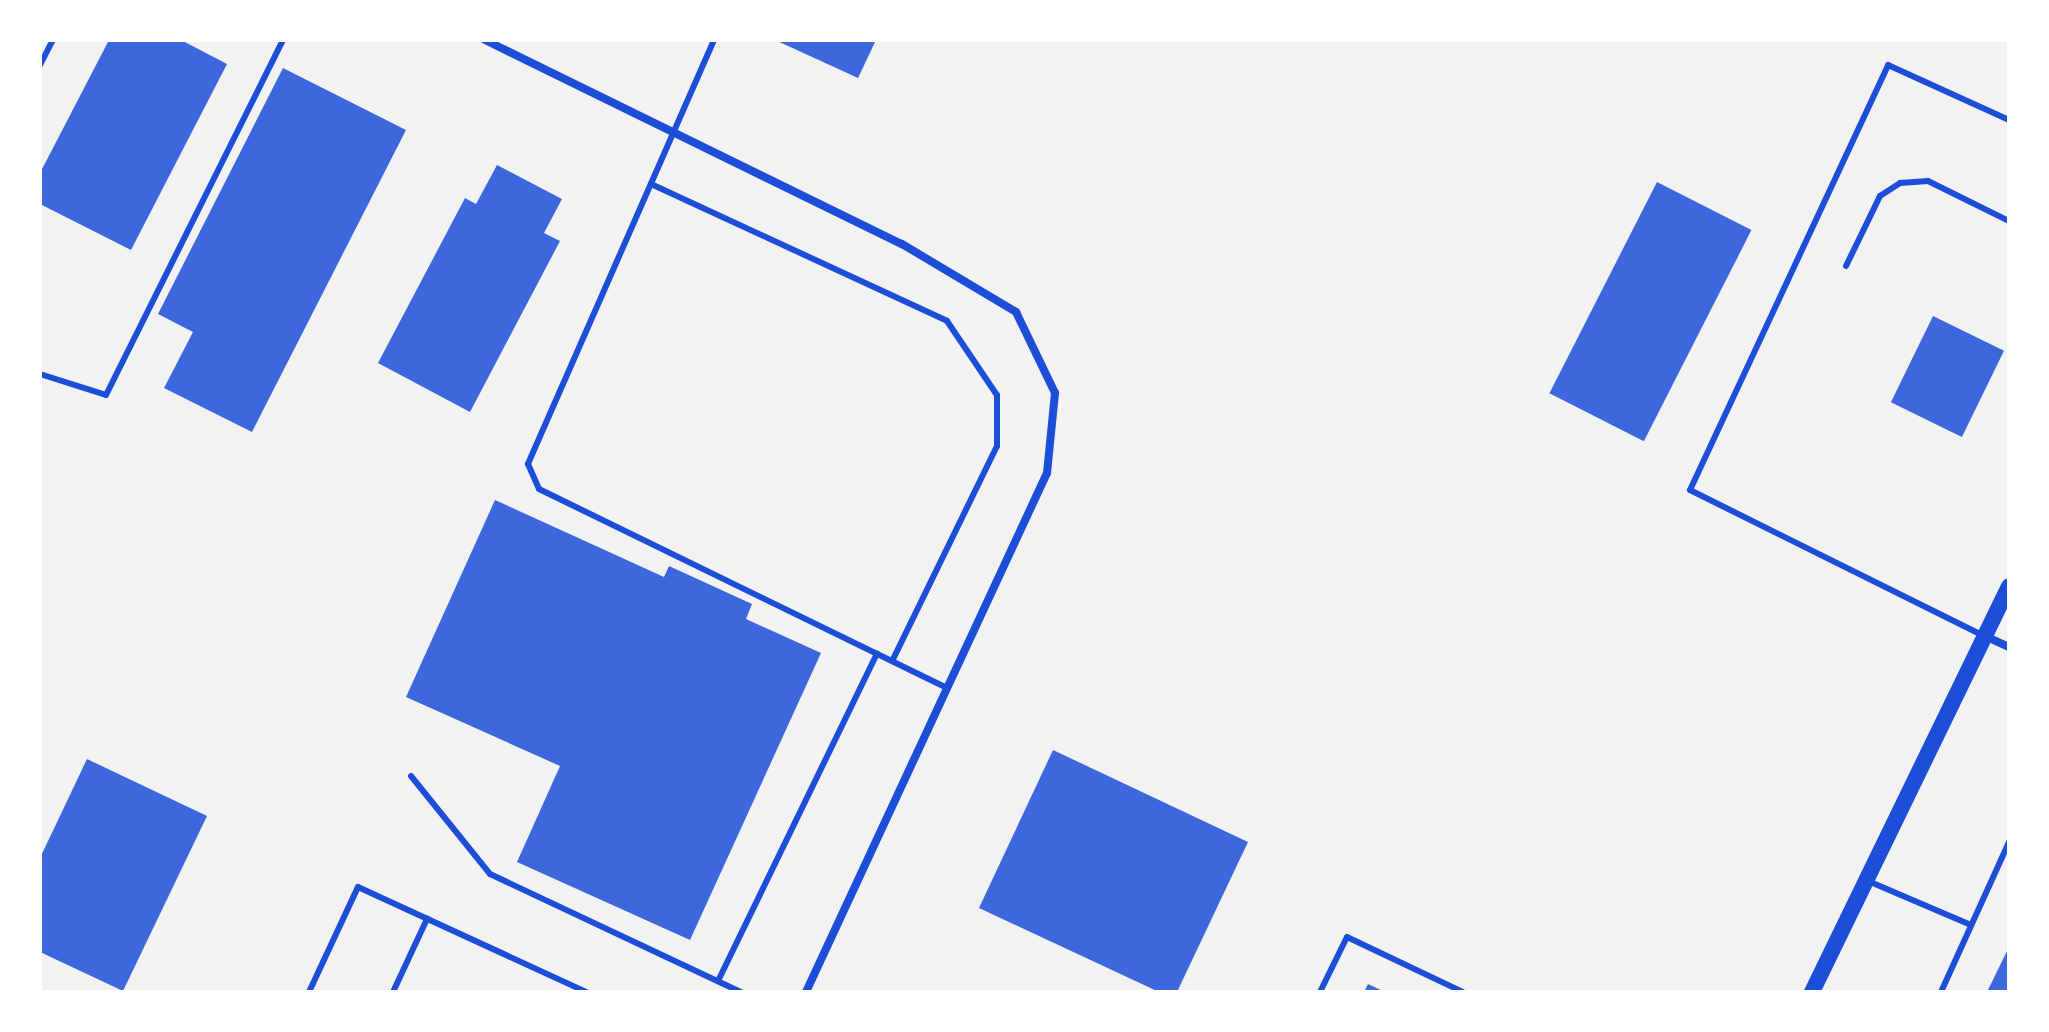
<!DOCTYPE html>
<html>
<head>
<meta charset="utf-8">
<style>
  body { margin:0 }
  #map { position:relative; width:2049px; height:1032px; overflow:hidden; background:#f2f2f2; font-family:"Varela Round",sans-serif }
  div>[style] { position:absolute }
  .building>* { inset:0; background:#3d67dc; transform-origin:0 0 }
  .service>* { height:6px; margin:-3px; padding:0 3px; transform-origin:3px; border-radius:3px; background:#1d4ed8 }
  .minor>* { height:8px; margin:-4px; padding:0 4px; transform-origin:4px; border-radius:4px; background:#1d4ed8 }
  .secondary>* { height:16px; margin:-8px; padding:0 8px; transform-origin:8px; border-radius:8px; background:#1d4ed8 }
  span { translate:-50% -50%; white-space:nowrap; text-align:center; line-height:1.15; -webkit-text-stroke:7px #fff; paint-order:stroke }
  .frame { position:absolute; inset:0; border:42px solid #fff; pointer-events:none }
</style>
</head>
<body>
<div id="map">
  <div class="building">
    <div style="clip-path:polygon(109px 40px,181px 40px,227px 64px,131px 250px,40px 204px,40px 173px)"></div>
    <div style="clip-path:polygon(775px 40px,876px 40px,858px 78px)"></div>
    <div style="clip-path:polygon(283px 68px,406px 130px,252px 432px,164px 388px,193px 332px,158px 314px)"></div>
    <div style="clip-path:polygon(497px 165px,562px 199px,544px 233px,560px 241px,470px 412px,378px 363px,465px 198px,476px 204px)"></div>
    <div style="left:1657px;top:182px;width:106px;height:237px;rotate:27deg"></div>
    <div style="left:1933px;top:316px;width:79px;height:96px;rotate:26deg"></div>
    <div style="clip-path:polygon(495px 500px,664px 577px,669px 566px,752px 604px,746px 619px,821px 653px,690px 940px,517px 862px,560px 766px,406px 697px)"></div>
    <div style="clip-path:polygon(1053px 750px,1248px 842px,1177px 992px,1159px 992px,979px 908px)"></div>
    <div style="clip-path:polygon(87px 759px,207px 816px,123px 991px,40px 952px,40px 858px)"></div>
    <div style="clip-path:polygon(2009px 947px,2009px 992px,1987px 992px)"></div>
    <div style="clip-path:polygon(1368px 984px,1385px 992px,1364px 992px)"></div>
  </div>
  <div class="service">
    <div style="left:714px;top:40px;width:463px;rotate:113.7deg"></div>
    <div style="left:528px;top:464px;width:27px;rotate:66deg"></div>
    <div style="left:539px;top:489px;width:454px;rotate:26deg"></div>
    <div style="left:40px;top:65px;width:28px;rotate:-63deg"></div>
    <div style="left:651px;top:184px;width:326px;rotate:24.8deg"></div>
    <div style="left:947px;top:321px;width:89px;rotate:56deg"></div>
    <div style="left:997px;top:395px;width:51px;rotate:90deg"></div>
    <div style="left:997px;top:446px;width:239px;rotate:116deg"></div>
    <div style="left:1846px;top:266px;width:78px;rotate:-64.1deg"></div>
    <div style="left:1880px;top:196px;width:24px;rotate:-33deg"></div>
    <div style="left:1900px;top:183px;width:28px;rotate:-4deg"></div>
    <div style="left:1928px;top:181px;width:90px;rotate:26.3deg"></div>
    <div style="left:40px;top:374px;width:69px;rotate:17.7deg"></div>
    <div style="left:106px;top:395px;width:397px;rotate:-63.5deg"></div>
    <div style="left:1982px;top:635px;width:326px;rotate:-153.6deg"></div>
    <div style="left:1690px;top:490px;width:469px;rotate:-65deg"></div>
    <div style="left:1888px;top:65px;width:133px;rotate:24.4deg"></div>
    <div style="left:411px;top:776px;width:126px;rotate:51.1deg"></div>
    <div style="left:490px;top:874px;width:277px;rotate:25.2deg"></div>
    <div style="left:1868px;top:881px;width:112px;rotate:23.1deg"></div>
    <div style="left:718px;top:981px;width:364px;rotate:-64.1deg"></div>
    <div style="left:309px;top:992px;width:116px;rotate:-65deg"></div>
    <div style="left:358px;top:887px;width:251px;rotate:24.7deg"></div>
    <div style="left:393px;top:992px;width:81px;rotate:-65deg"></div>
    <div style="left:1320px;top:992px;width:61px;rotate:-63.9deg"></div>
    <div style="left:1347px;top:937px;width:128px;rotate:25.4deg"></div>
    <div style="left:1941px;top:992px;width:165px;rotate:-65.6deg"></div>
  </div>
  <div class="minor">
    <div style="left:485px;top:40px;width:464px;rotate:26.1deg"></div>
    <div style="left:902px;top:244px;width:133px;rotate:30.8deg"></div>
    <div style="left:1016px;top:312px;width:90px;rotate:64.3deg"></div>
    <div style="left:1055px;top:393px;width:80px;rotate:95.7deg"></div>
    <div style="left:1047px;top:473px;width:572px;rotate:114.91deg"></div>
    <div style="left:1985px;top:636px;width:26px;rotate:25deg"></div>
  </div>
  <div class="secondary">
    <div style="left:1812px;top:992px;width:451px;rotate:-64.1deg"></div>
  </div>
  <div class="frame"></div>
</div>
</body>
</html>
